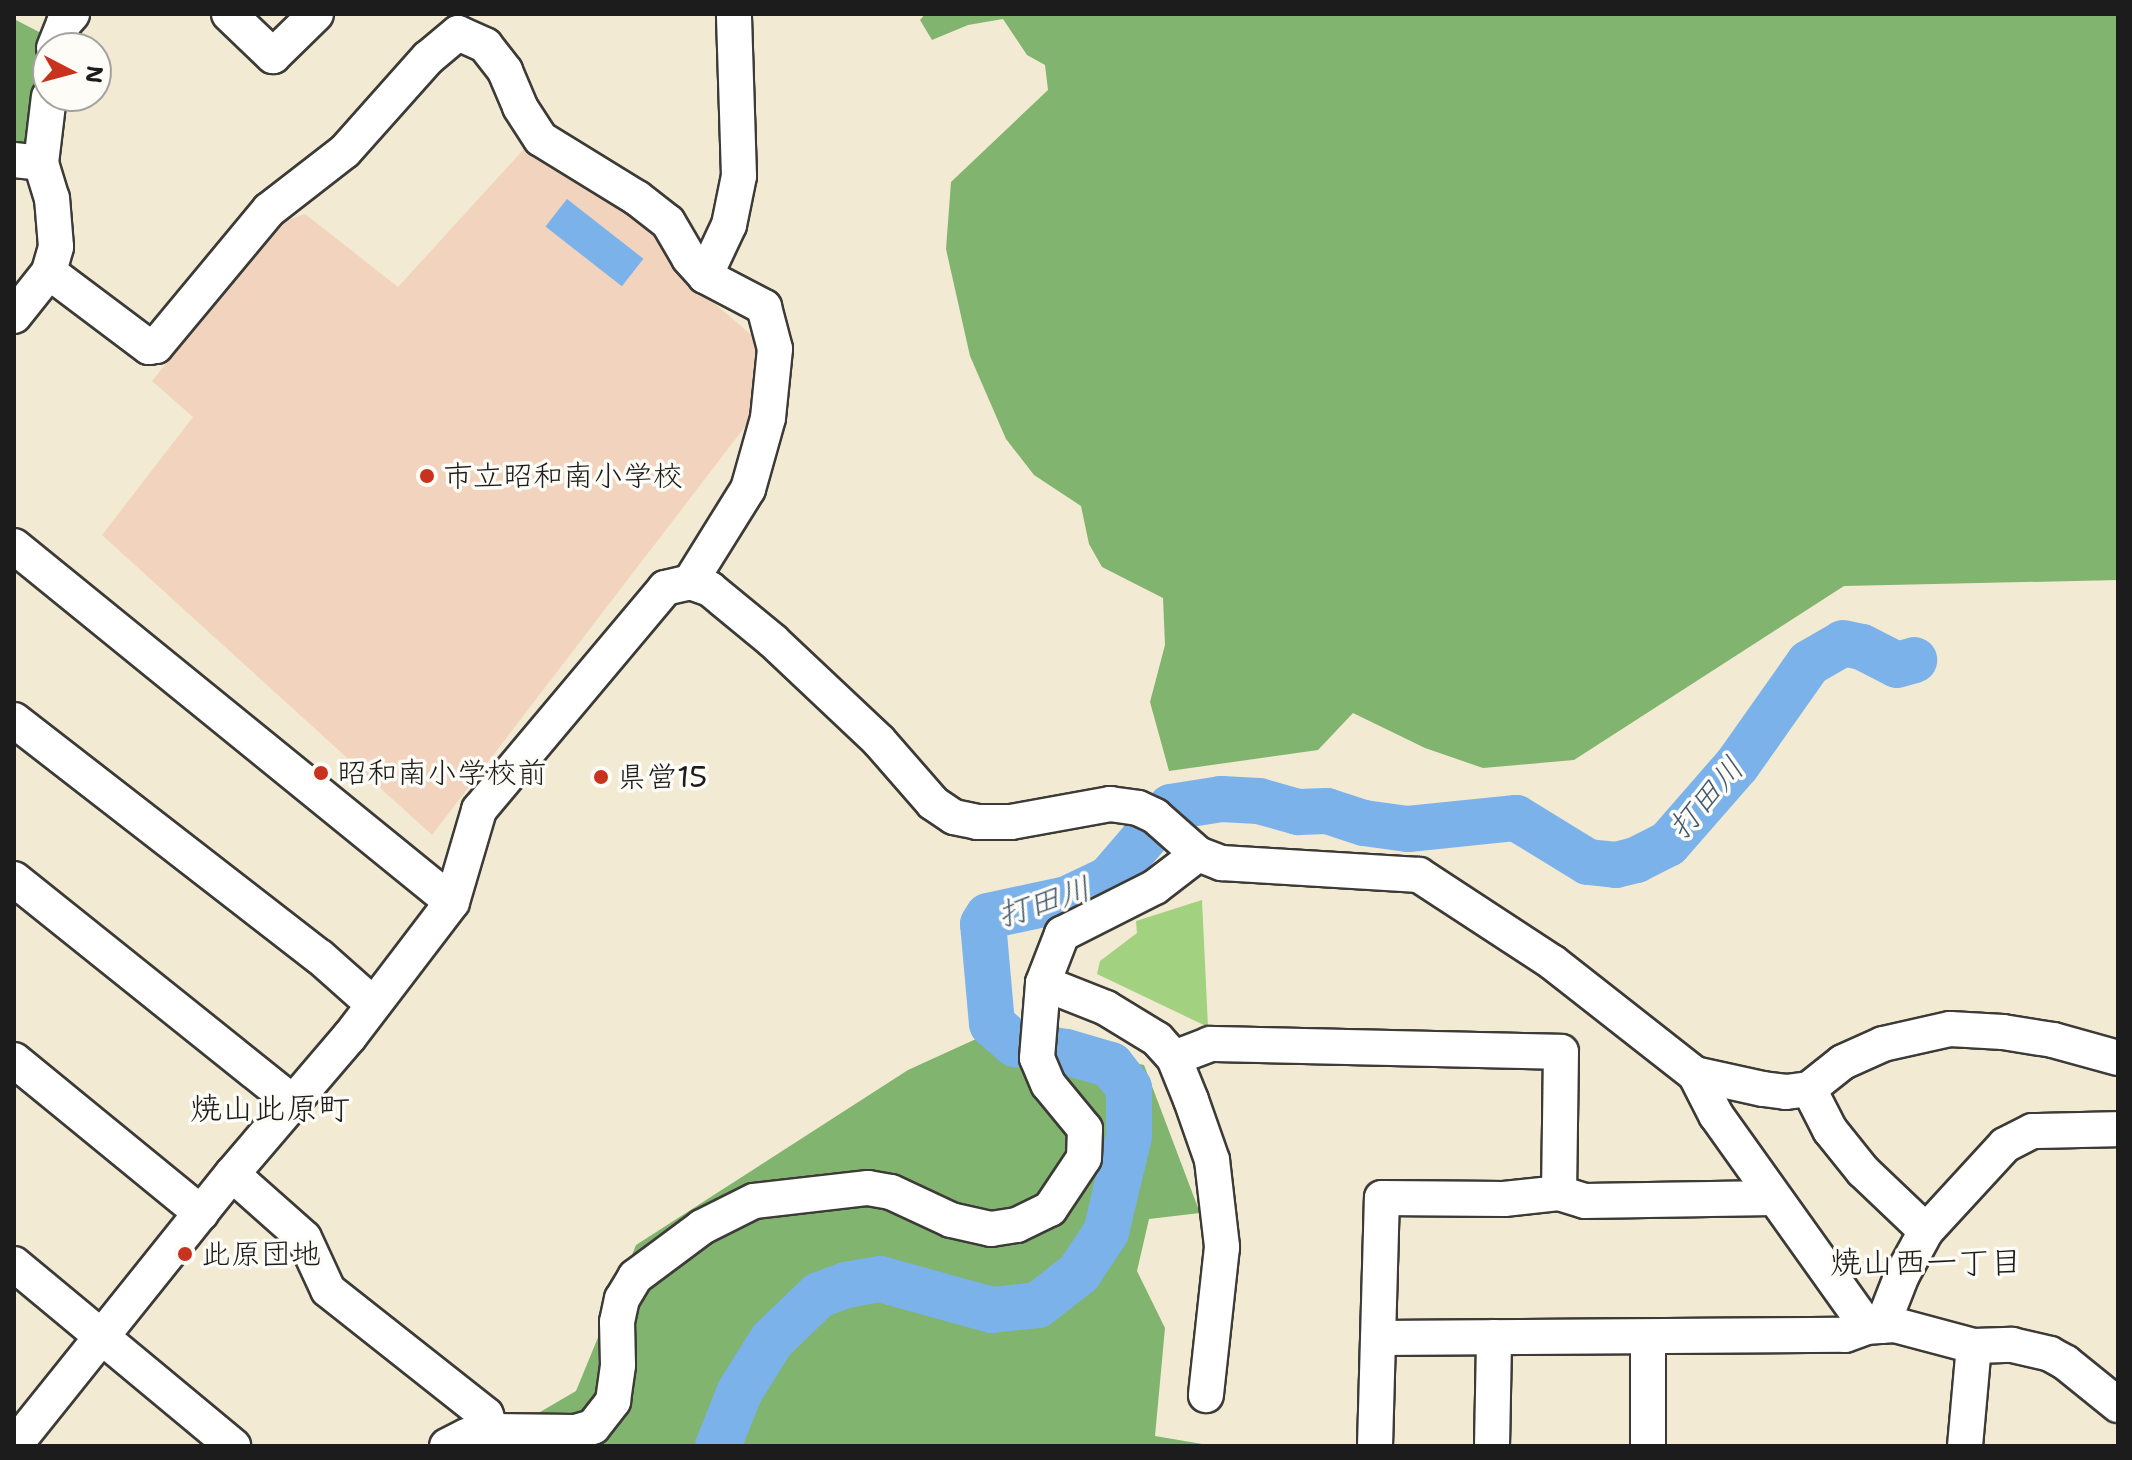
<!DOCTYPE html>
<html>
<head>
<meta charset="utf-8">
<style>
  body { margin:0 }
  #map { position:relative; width:2132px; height:1460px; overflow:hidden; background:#f2ead2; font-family:"Shantell Sans","Klee One",sans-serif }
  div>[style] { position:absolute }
  .built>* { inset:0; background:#f2d4be }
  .green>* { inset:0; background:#a2d280 }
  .forest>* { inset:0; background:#81b46e }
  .water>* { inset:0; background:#7bb2ea; transform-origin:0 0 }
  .river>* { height:46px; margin:-23px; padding:0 23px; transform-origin:23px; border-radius:23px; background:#7bb2ea }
  .roads { filter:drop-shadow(2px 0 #3c3b37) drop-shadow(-2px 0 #3c3b37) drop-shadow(0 2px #3c3b37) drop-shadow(0 -2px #3c3b37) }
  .minor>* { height:34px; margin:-17px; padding:0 17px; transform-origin:17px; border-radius:17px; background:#fff }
  .dots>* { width:22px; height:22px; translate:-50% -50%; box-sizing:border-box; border:4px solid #fdfcf7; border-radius:50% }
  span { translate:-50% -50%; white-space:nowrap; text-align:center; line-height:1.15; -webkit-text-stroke:7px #fdfcf7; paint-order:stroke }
  .poi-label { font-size:30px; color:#1c1c1c }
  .left { translate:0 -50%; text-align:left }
  .water-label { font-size:32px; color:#42586e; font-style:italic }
  .neighbourhood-label { font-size:32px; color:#1c1c1c }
  .frame { position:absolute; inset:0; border:16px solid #1c1c1c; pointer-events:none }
  .north { position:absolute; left:32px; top:32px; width:80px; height:80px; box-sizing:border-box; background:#fdfcf7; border:2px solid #a3a29f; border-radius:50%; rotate:96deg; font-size:22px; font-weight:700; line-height:32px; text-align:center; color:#1c1c1c }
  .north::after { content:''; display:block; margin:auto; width:28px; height:36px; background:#c8321e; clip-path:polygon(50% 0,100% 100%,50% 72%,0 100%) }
</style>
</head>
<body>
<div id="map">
  <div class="built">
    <div style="clip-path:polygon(544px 127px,661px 228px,701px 292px,761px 343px,757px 411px,432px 835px,102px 535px,193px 417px,152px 381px,279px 223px,305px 214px,398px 287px)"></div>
  </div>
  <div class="green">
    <div style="clip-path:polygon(1202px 900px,1208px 1027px,1097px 974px,1100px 961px,1137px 933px,1136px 921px)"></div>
  </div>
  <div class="forest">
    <div style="clip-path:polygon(925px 14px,2118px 14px,2118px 580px,1844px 586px,1574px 760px,1483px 768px,1425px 748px,1353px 713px,1318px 750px,1169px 771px,1150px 702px,1165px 645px,1163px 598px,1102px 567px,1089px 544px,1081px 506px,1034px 475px,1006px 439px,970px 356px,946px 249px,951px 182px,1048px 90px,1045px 65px,1027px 55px,1003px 19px,968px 25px,932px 40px,920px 20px)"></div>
    <div style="clip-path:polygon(14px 19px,41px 33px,30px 143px,14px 145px)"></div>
    <div style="clip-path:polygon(987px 1034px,1144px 1065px,1200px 1213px,1149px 1219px,1137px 1271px,1165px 1328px,1155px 1436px,1214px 1446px,482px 1446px,576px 1391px,636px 1245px,908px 1070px)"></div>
  </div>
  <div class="water">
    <div style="left:567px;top:199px;width:97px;height:35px;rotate:38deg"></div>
  </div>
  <div class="river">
    <div style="left:718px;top:1446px;width:59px;rotate:-68.2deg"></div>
    <div style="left:740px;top:1391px;width:60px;rotate:-57.9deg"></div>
    <div style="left:772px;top:1340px;width:65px;rotate:-43.8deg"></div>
    <div style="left:819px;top:1295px;width:29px;rotate:-20deg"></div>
    <div style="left:846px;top:1285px;width:35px;rotate:-10deg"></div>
    <div style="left:880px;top:1279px;width:116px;rotate:15.5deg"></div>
    <div style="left:992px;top:1310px;width:46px;rotate:-6.2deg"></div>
    <div style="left:1038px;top:1305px;width:52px;rotate:-38deg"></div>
    <div style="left:1079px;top:1273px;width:49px;rotate:-56.6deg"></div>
    <div style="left:1106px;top:1232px;width:99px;rotate:-76.5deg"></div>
    <div style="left:1129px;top:1136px;width:48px;rotate:-90deg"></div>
    <div style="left:1129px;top:1088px;width:29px;rotate:-128deg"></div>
    <div style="left:1111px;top:1065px;width:47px;rotate:-163.9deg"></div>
    <div style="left:1066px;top:1052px;width:52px;rotate:-171.1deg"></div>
    <div style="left:1015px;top:1044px;width:30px;rotate:-139deg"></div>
    <div style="left:992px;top:1024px;width:100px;rotate:-95.1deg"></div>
    <div style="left:983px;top:924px;width:9px;rotate:-58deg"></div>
    <div style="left:988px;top:916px;width:81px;rotate:-12.1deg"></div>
    <div style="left:1067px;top:899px;width:47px;rotate:-25.5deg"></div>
    <div style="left:1109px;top:879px;width:95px;rotate:-49.3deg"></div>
    <div style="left:1171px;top:807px;width:51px;rotate:-9.1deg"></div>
    <div style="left:1221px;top:799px;width:38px;rotate:3deg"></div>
    <div style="left:1259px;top:801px;width:41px;rotate:15.8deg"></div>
    <div style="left:1298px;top:812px;width:29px;rotate:-2deg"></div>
    <div style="left:1327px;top:811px;width:39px;rotate:18deg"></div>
    <div style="left:1364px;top:823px;width:44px;rotate:7.8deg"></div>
    <div style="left:1408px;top:829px;width:109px;rotate:-5.8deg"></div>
    <div style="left:1516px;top:818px;width:84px;rotate:31.4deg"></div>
    <div style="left:1588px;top:862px;width:28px;rotate:6deg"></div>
    <div style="left:1616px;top:865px;width:21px;rotate:-14deg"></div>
    <div style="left:1636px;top:860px;width:36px;rotate:-27deg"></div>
    <div style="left:1668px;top:844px;width:105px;rotate:-48.9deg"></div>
    <div style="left:1737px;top:765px;width:125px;rotate:-54.8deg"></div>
    <div style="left:1809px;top:663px;width:39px;rotate:-30deg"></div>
    <div style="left:1843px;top:643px;width:19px;rotate:12deg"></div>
    <div style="left:1862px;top:647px;width:39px;rotate:27deg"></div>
    <div style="left:1897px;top:665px;width:18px;rotate:-16deg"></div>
  </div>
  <div class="roads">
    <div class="minor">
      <div style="left:229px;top:14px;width:61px;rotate:43.7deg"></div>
      <div style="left:273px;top:56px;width:60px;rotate:-44.3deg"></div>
      <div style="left:54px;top:48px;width:27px;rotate:-68deg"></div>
      <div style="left:64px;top:23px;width:12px;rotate:-48deg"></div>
      <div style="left:14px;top:160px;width:27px;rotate:6deg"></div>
      <div style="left:41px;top:163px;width:37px;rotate:73deg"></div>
      <div style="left:52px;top:198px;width:49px;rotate:85.3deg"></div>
      <div style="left:56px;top:247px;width:26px;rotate:106deg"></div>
      <div style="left:41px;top:163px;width:67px;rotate:-83.2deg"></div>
      <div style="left:705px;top:276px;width:56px;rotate:-64.8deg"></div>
      <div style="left:729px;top:225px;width:50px;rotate:-78.5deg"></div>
      <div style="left:739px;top:176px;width:162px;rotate:-91.8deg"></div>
      <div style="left:14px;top:316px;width:56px;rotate:-51.5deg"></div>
      <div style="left:49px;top:272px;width:125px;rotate:36.9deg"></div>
      <div style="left:149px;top:347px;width:7px;rotate:-8deg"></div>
      <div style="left:156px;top:346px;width:177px;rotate:-50.3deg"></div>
      <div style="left:269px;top:210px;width:96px;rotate:-37.8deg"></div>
      <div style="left:345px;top:151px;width:125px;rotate:-48.3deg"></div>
      <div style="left:428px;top:58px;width:39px;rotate:-40deg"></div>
      <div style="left:458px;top:33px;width:30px;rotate:24deg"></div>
      <div style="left:485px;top:45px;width:33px;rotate:52deg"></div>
      <div style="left:505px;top:71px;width:39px;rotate:67deg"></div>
      <div style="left:520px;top:107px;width:38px;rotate:57deg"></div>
      <div style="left:541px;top:139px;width:113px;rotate:31.6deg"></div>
      <div style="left:637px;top:198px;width:39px;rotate:38deg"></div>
      <div style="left:668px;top:222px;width:42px;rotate:59.7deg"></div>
      <div style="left:689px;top:258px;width:24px;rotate:48deg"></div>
      <div style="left:705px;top:276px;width:67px;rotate:27.7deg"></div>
      <div style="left:764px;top:307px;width:43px;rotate:75.3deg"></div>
      <div style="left:775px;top:349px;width:69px;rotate:95.8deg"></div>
      <div style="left:768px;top:418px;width:74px;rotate:105.7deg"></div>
      <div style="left:748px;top:489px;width:110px;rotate:121.9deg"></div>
      <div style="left:14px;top:546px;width:564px;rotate:39.1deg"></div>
      <div style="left:14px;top:720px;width:387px;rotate:37.8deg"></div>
      <div style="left:320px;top:957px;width:71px;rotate:41.6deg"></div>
      <div style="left:14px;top:879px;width:356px;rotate:38.7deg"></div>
      <div style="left:1043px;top:983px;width:68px;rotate:21.6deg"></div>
      <div style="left:1106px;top:1008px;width:60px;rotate:31.3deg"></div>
      <div style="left:1157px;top:1039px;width:25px;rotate:48deg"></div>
      <div style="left:1174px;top:1058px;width:45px;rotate:68deg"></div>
      <div style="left:1191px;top:1100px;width:64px;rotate:70.7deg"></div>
      <div style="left:1212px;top:1160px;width:88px;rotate:83.4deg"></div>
      <div style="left:1222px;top:1247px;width:149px;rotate:96.2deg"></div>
      <div style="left:1174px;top:1058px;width:39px;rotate:-21deg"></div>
      <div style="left:1210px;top:1044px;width:351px;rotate:1.3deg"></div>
      <div style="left:1561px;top:1052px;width:141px;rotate:90.8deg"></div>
      <div style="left:14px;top:1060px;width:242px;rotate:39.3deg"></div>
      <div style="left:1695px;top:1074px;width:46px;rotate:62.9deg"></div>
      <div style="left:1716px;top:1115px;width:260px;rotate:54.5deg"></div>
      <div style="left:1809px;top:1089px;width:46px;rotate:62.9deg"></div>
      <div style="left:1830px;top:1130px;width:53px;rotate:51.2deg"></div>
      <div style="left:1863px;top:1171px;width:87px;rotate:43.6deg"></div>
      <div style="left:232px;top:1174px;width:96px;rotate:41.6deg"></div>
      <div style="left:304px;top:1238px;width:57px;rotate:65.2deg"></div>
      <div style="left:328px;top:1290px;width:201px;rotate:38.3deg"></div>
      <div style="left:486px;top:1415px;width:17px;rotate:73deg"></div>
      <div style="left:14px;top:1264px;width:285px;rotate:39.7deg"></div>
      <div style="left:1882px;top:1326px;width:55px;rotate:-68.6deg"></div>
      <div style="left:1902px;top:1275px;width:50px;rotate:-61.4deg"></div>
      <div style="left:1926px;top:1231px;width:117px;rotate:-47.4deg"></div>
      <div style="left:2005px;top:1145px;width:31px;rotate:-27deg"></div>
      <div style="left:2033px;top:1131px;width:85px;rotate:-1.3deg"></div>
      <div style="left:1378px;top:1338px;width:467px;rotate:-0.4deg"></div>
      <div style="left:1845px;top:1335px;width:23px;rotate:-20deg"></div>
      <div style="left:1867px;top:1327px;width:28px;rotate:-4deg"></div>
      <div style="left:1895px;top:1325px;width:82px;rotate:14.9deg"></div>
      <div style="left:1974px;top:1346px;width:38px;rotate:-2deg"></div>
      <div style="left:2012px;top:1345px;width:39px;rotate:13deg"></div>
      <div style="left:2050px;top:1354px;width:18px;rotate:29deg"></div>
      <div style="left:2066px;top:1363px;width:67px;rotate:38.9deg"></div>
      <div style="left:14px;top:1446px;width:349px;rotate:-51.3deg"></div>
      <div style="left:232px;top:1174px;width:182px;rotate:-49.5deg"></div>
      <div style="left:350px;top:1036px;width:168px;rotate:-52.7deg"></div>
      <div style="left:452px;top:902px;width:96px;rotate:-73.6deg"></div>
      <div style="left:479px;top:810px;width:290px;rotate:-50deg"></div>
      <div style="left:665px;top:588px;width:26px;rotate:-13deg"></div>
      <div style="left:690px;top:582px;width:21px;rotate:19deg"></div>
      <div style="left:710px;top:589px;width:82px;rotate:39.5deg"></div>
      <div style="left:773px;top:641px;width:146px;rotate:43.3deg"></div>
      <div style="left:879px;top:741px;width:82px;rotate:48.9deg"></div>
      <div style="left:933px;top:803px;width:25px;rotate:34deg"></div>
      <div style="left:954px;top:817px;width:24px;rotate:12deg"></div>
      <div style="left:977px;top:822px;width:34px"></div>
      <div style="left:1011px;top:822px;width:101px;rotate:-10.3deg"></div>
      <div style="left:1110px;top:804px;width:28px;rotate:8deg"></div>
      <div style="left:1138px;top:808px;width:19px;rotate:25deg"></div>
      <div style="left:1155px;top:816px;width:57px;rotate:41.5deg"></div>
      <div style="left:1198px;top:854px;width:26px;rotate:21deg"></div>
      <div style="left:1222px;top:863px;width:197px;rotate:3.5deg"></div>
      <div style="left:1419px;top:875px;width:159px;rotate:33.2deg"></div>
      <div style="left:1552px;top:962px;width:182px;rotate:38.1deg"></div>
      <div style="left:1695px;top:1074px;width:70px;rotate:12.4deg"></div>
      <div style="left:1763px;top:1089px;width:23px;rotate:7deg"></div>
      <div style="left:1786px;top:1092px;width:23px;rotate:-7deg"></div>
      <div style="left:1809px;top:1089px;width:43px;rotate:-38.5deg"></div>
      <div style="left:1843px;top:1062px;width:44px;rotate:-24.2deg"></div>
      <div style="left:1883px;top:1044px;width:69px;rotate:-12.6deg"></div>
      <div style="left:1950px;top:1029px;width:53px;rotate:3.2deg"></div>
      <div style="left:2003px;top:1032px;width:51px;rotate:9.1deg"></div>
      <div style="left:2053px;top:1040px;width:67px;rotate:15.5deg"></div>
      <div style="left:447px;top:1446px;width:22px;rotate:-27deg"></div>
      <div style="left:467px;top:1436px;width:25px;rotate:-12deg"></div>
      <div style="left:491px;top:1431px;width:84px;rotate:0.7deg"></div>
      <div style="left:575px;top:1432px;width:19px;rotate:-16deg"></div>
      <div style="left:593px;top:1427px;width:33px;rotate:-52deg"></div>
      <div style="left:613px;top:1401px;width:36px;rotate:-82deg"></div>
      <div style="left:618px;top:1365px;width:43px;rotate:-91.3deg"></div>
      <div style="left:617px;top:1322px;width:24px;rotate:-78deg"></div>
      <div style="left:622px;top:1299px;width:26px;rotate:-59deg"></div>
      <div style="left:635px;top:1277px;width:84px;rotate:-36.7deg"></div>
      <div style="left:702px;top:1227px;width:58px;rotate:-26.6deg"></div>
      <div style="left:754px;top:1201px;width:115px;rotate:-6.5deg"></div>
      <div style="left:868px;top:1188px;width:23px;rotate:10deg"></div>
      <div style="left:891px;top:1192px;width:66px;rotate:25deg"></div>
      <div style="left:951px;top:1220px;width:41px;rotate:12.7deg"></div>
      <div style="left:991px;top:1229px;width:26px;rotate:-9deg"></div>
      <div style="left:1017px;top:1225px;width:37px;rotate:-26deg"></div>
      <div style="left:1050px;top:1209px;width:61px;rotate:-56.3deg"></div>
      <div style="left:1084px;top:1158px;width:29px;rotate:-88deg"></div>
      <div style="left:1085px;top:1129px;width:58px;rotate:-129.4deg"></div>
      <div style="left:1048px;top:1084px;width:28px;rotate:-113deg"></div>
      <div style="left:1037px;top:1058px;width:75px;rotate:-85.4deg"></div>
      <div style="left:1043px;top:983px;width:53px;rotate:-68.8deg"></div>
      <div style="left:1062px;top:934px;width:104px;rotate:-26.8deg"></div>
      <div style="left:1155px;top:887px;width:54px;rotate:-37.5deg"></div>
      <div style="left:1375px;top:1446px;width:248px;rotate:-88.4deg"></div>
      <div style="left:1382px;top:1198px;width:122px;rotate:0.5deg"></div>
      <div style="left:1504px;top:1199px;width:55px;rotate:-6.2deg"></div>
      <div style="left:1559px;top:1193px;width:27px;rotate:17deg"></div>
      <div style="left:1585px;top:1201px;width:189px;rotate:-0.9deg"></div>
      <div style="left:1492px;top:1446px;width:109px;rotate:-88.9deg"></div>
      <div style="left:1648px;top:1446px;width:108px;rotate:-90deg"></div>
      <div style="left:1965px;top:1446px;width:100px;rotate:-84.9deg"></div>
    </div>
  </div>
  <div class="dots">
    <div style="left:427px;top:476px;background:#c8321e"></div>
    <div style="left:321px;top:773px;background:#c8321e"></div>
    <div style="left:601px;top:777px;background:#c8321e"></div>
    <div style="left:185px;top:1254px;background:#c8321e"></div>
  </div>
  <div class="poi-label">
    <span class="left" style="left:443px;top:476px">市立昭和南小学校</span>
    <span class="left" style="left:337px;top:773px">昭和南小学校前</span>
    <span class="left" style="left:617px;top:777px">県営15</span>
    <span class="left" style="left:201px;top:1254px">此原団地</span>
  </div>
  <div class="water-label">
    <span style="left:1706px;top:798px;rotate:-49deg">打田川</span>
    <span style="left:1044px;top:902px;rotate:-18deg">打田川</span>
  </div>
  <div class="neighbourhood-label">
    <span style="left:270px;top:1108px">焼山此原町</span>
    <span style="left:1926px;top:1262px">焼山西一丁目</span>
  </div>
  <div class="frame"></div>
  <div class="north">N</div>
</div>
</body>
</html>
